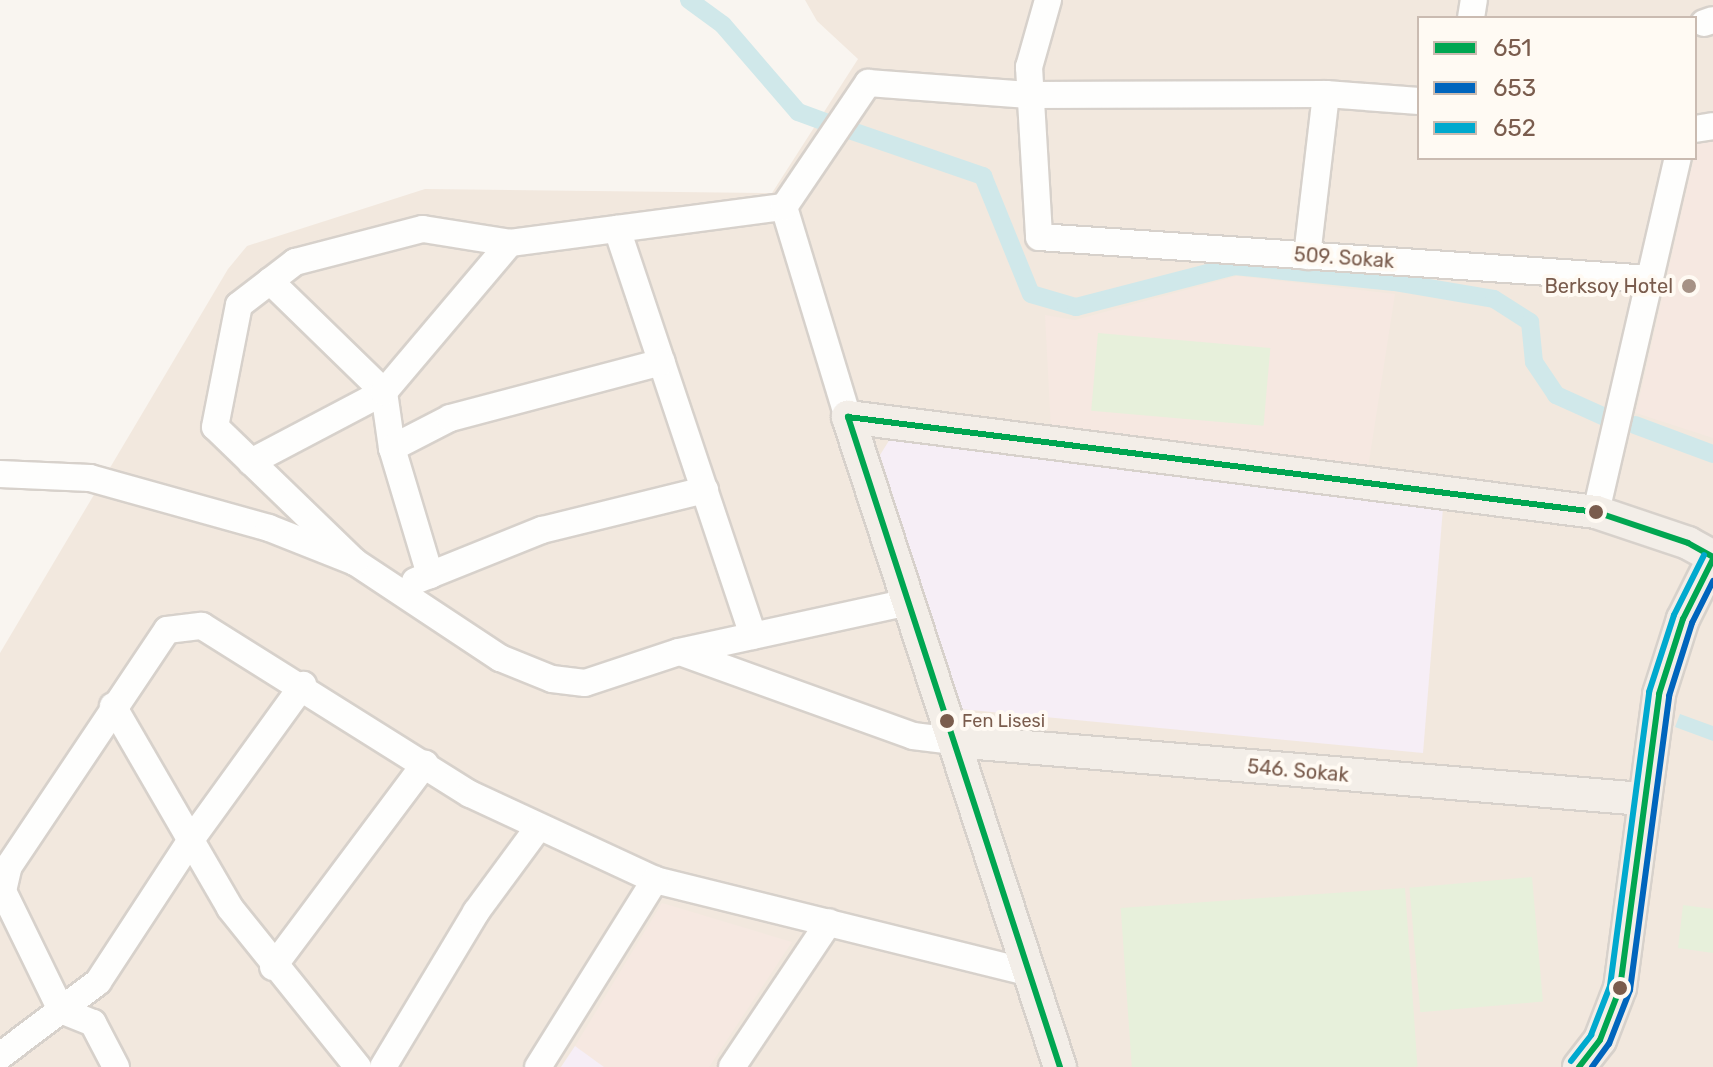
<!DOCTYPE html>
<html>
<head>
<meta charset="utf-8">
<style>
  body { margin:0 }
  #map { position:relative; width:1713px; height:1067px; overflow:hidden; background:#f9f5f0; font-family:Rubik,sans-serif }
  div>[style] { position:absolute }
  .residential>* { inset:0; background:#f2e8de }
  .commercial>* { inset:0; background:#f6e8e1 }
  .education>* { inset:0; background:#f6eef6 }
  .green>* { inset:0; background:#e7f0db; transform-origin:0 0 }
  .water>* { inset:0; background:#d0e8ea }
  .canal>* { height:18px; margin:-9px; padding:0 9px; transform-origin:9px; border-radius:9px; background:#d0e8ea }
  .roads { filter:drop-shadow(2px 0 #d7d1cb) drop-shadow(-2px 0 #d7d1cb) drop-shadow(0 2px #d7d1cb) drop-shadow(0 -2px #d7d1cb) }
  .minor>* { height:26px; margin:-13px; padding:0 13px; transform-origin:13px; border-radius:13px; background:#fefefd }
  .major>* { height:32px; margin:-16px; padding:0 16px; transform-origin:16px; border-radius:16px; background:#f3eee8 }
  .bus-1>* { height:6px; margin:-3px; padding:0 3px; transform-origin:3px; border-radius:3px; background:#00a651 }
  .bus-2>* { height:6px; margin:-3px; padding:0 3px; transform-origin:3px; border-radius:3px; background:#0065bd }
  .bus-3>* { height:6px; margin:-3px; padding:0 3px; transform-origin:3px; border-radius:3px; background:#00a9ce }
  .dots>* { width:22px; height:22px; translate:-50% -50%; box-sizing:border-box; border:4px solid #fffaf3; border-radius:50% }
  span { translate:-50% -50%; white-space:nowrap; text-align:center; line-height:1.15; -webkit-text-stroke:8px #fffaf3; paint-order:stroke }
  .bus-label { font-size:18px; color:#7a5c4d }
  .left { translate:0 -50%; text-align:left }
  .street-label { font-size:20px; color:#7a5c4d }
  .poi-label { font-size:20px; color:#7a5c4d }
  .right { translate:-100% -50%; text-align:right }
  .legend { position:absolute; left:1417px; top:16px; width:280px; height:144px; box-sizing:border-box; background:#fffaf3; border:2px solid #cabbb1; margin:0; padding:10px 14px; list-style:none; font-size:24px; color:#7a5c4d }
  .legend li { display:flex; align-items:center; gap:16px; height:40px }
  .legend b { width:40px; border:2px solid #cabbb1 }
</style>
</head>
<body>
<div id="map">
  <div class="residential">
    <div style="clip-path:polygon(evenodd,805px 0,1713px 0,1713px 1067px,0 1067px,0 653px,228px 269px,247px 246px,425px 189px,772px 193px,858px 59px,817px 21px,805px 0,1419px 18px,1695px 18px,1695px 158px,1419px 158px,1419px 18px)"></div>
  </div>
  <div class="commercial">
    <div style="clip-path:polygon(1698px 140px,1713px 140px,1713px 438px,1636px 413px)"></div>
    <div style="clip-path:polygon(1237px 276px,1395px 294px,1368px 468px,1051px 430px,1045px 315px,1075px 320px)"></div>
    <div style="clip-path:polygon(662px 903px,792px 942px,709px 1067px,604px 1067px,575px 1046px)"></div>
  </div>
  <div class="education">
    <div style="clip-path:polygon(890px 439px,1443px 508px,1423px 753px,960px 709px,880px 455px)"></div>
    <div style="clip-path:polygon(575px 1046px,604px 1067px,561px 1067px)"></div>
  </div>
  <div class="green">
    <div style="left:1098px;top:333px;width:173px;height:78px;rotate:5deg"></div>
    <div style="left:1532px;top:877px;width:125px;height:123px;rotate:85deg"></div>
    <div style="left:1405px;top:888px;width:179px;height:285px;rotate:86deg"></div>
    <div style="clip-path:polygon(1683px 905px,1713px 909px,1713px 953px,1678px 948px)"></div>
  </div>
  <div class="water">
    <div style="clip-path:polygon(1680px 714px,1713px 726px,1713px 741px,1675px 727px)"></div>
  </div>
  <div class="canal">
    <div style="left:689px;top:0;width:42px;rotate:36.3deg"></div>
    <div style="left:723px;top:25px;width:115px;rotate:49.2deg"></div>
    <div style="left:798px;top:112px;width:29px;rotate:20deg"></div>
    <div style="left:852px;top:131px;width:139px;rotate:19deg"></div>
    <div style="left:983px;top:176px;width:127px;rotate:67.9deg"></div>
    <div style="left:1031px;top:294px;width:47px;rotate:16.1deg"></div>
    <div style="left:1076px;top:307px;width:163px;rotate:-14.5deg"></div>
    <div style="left:1234px;top:266px;width:161px;rotate:5.7deg"></div>
    <div style="left:1394px;top:282px;width:101px;rotate:9.6deg"></div>
    <div style="left:1494px;top:299px;width:43px;rotate:32.6deg"></div>
    <div style="left:1530px;top:322px;width:40px;rotate:84.3deg"></div>
    <div style="left:1534px;top:362px;width:40px;rotate:56deg"></div>
    <div style="left:1556px;top:395px;width:56px;rotate:24.3deg"></div>
    <div style="left:1635px;top:425px;width:83px;rotate:20.4deg"></div>
  </div>
  <div class="roads">
    <div class="minor">
      <div style="left:1048px;top:0;width:70px;rotate:105.8deg"></div>
      <div style="left:1029px;top:67px;width:170px;rotate:86.6deg"></div>
      <div style="left:1039px;top:237px;width:612px;rotate:3.93deg"></div>
      <div style="left:1471px;top:18px;width:18px;rotate:-81deg"></div>
      <div style="left:1704px;top:23px;width:9px;rotate:-18deg"></div>
      <div style="left:1695px;top:129px;width:18px;rotate:-9deg"></div>
      <div style="left:784px;top:207px;width:220px;rotate:73.1deg"></div>
      <div style="left:617px;top:229px;width:429px;rotate:71.5deg"></div>
      <div style="left:1307px;top:256px;width:163px;rotate:-83.3deg"></div>
      <div style="left:270px;top:281px;width:159px;rotate:44.2deg"></div>
      <div style="left:384px;top:392px;width:57px;rotate:81.9deg"></div>
      <div style="left:392px;top:448px;width:133px;rotate:73.3deg"></div>
      <div style="left:392px;top:448px;width:65px;rotate:-27.3deg"></div>
      <div style="left:450px;top:418px;width:219px;rotate:-14.8deg"></div>
      <div style="left:251px;top:462px;width:150px;rotate:-27.8deg"></div>
      <div style="left:384px;top:392px;width:195px;rotate:-49.8deg"></div>
      <div style="left:0;top:474px;width:90px;rotate:2.5deg"></div>
      <div style="left:90px;top:478px;width:186px;rotate:15.6deg"></div>
      <div style="left:269px;top:528px;width:92px;rotate:21.6deg"></div>
      <div style="left:355px;top:562px;width:174px;rotate:33.5deg"></div>
      <div style="left:500px;top:658px;width:56px;rotate:22deg"></div>
      <div style="left:552px;top:679px;width:33px;rotate:7deg"></div>
      <div style="left:585px;top:683px;width:99px;rotate:-18.3deg"></div>
      <div style="left:679px;top:652px;width:235px;rotate:-12.3deg"></div>
      <div style="left:1596px;top:512px;width:363px;rotate:-77deg"></div>
      <div style="left:355px;top:562px;width:194px;rotate:-136deg"></div>
      <div style="left:215px;top:427px;width:124px;rotate:-78.9deg"></div>
      <div style="left:239px;top:305px;width:71px;rotate:-37.5deg"></div>
      <div style="left:295px;top:262px;width:132px;rotate:-14.5deg"></div>
      <div style="left:423px;top:229px;width:88px;rotate:9.1deg"></div>
      <div style="left:510px;top:243px;width:276px;rotate:-7.5deg"></div>
      <div style="left:784px;top:207px;width:150px;rotate:-55.9deg"></div>
      <div style="left:868px;top:83px;width:161px;rotate:4.3deg"></div>
      <div style="left:1029px;top:95px;width:297px;rotate:-0.2deg"></div>
      <div style="left:1326px;top:94px;width:93px;rotate:4.3deg"></div>
      <div style="left:415px;top:581px;width:137px;rotate:-21.9deg"></div>
      <div style="left:542px;top:530px;width:168px;rotate:-13.8deg"></div>
      <div style="left:680px;top:652px;width:248px;rotate:19.8deg"></div>
      <div style="left:913px;top:736px;width:41px;rotate:7deg"></div>
      <div style="left:113px;top:706px;width:233px;rotate:59.9deg"></div>
      <div style="left:230px;top:908px;width:204px;rotate:51.2deg"></div>
      <div style="left:273px;top:967px;width:254px;rotate:-53.2deg"></div>
      <div style="left:0;top:1056px;width:123px;rotate:-37.1deg"></div>
      <div style="left:98px;top:982px;width:173px;rotate:-56.8deg"></div>
      <div style="left:193px;top:837px;width:188px;rotate:-54.1deg"></div>
      <div style="left:116px;top:1067px;width:50px;rotate:-117.6deg"></div>
      <div style="left:93px;top:1023px;width:35px;rotate:-158deg"></div>
      <div style="left:61px;top:1010px;width:132px;rotate:-116deg"></div>
      <div style="left:3px;top:891px;width:26px;rotate:-77deg"></div>
      <div style="left:9px;top:866px;width:284px;rotate:-56.2deg"></div>
      <div style="left:167px;top:630px;width:35px;rotate:-7deg"></div>
      <div style="left:202px;top:626px;width:316px;rotate:32.1deg"></div>
      <div style="left:470px;top:794px;width:204px;rotate:24.9deg"></div>
      <div style="left:655px;top:880px;width:383px;rotate:13.9deg"></div>
      <div style="left:383px;top:1067px;width:181px;rotate:-59deg"></div>
      <div style="left:476px;top:912px;width:104px;rotate:-53.6deg"></div>
      <div style="left:538px;top:1067px;width:221px;rotate:-58deg"></div>
      <div style="left:732px;top:1067px;width:174px;rotate:-56.2deg"></div>
    </div>
    <div class="major">
      <div style="left:954px;top:741px;width:690px;rotate:4.82deg"></div>
      <div style="left:1060px;top:1067px;width:684px;rotate:-108.06deg"></div>
      <div style="left:848px;top:417px;width:754px;rotate:7.24deg"></div>
      <div style="left:1596px;top:512px;width:97px;rotate:18.6deg"></div>
      <div style="left:1688px;top:543px;width:29px;rotate:29deg"></div>
      <div style="left:1579px;top:1067px;width:34px;rotate:-52deg"></div>
      <div style="left:1600px;top:1040px;width:56px;rotate:-69deg"></div>
      <div style="left:1620px;top:988px;width:297px;rotate:-82.4deg"></div>
      <div style="left:1659px;top:694px;width:79px;rotate:-72.3deg"></div>
      <div style="left:1683px;top:619px;width:67px;rotate:-63.4deg"></div>
    </div>
  </div>
  <div class="bus-1">
    <div style="left:1060px;top:1067px;width:684px;rotate:-108.06deg"></div>
    <div style="left:848px;top:417px;width:754px;rotate:7.24deg"></div>
    <div style="left:1596px;top:512px;width:97px;rotate:18.6deg"></div>
    <div style="left:1688px;top:543px;width:29px;rotate:29deg"></div>
    <div style="left:1579px;top:1067px;width:34px;rotate:-52deg"></div>
    <div style="left:1600px;top:1040px;width:56px;rotate:-69deg"></div>
    <div style="left:1620px;top:988px;width:297px;rotate:-82.4deg"></div>
    <div style="left:1659px;top:694px;width:79px;rotate:-72.3deg"></div>
    <div style="left:1683px;top:619px;width:67px;rotate:-63.4deg"></div>
  </div>
  <div class="bus-2">
    <div style="left:1592px;top:1067px;width:29px;rotate:-54deg"></div>
    <div style="left:1609px;top:1044px;width:58px;rotate:-68.7deg"></div>
    <div style="left:1630px;top:990px;width:297px;rotate:-82.4deg"></div>
    <div style="left:1669px;top:696px;width:77px;rotate:-72.5deg"></div>
    <div style="left:1692px;top:623px;width:47px;rotate:-63.4deg"></div>
  </div>
  <div class="bus-3">
    <div style="left:1571px;top:1061px;width:33px;rotate:-52deg"></div>
    <div style="left:1591px;top:1035px;width:53px;rotate:-68.8deg"></div>
    <div style="left:1610px;top:986px;width:297px;rotate:-82.4deg"></div>
    <div style="left:1649px;top:692px;width:81px;rotate:-72deg"></div>
    <div style="left:1674px;top:615px;width:67px;rotate:-63.4deg"></div>
  </div>
  <div class="dots">
    <div style="left:1689px;top:286px;background:#a69286"></div>
    <div style="left:1596px;top:512px;background:#7a5c4d"></div>
    <div style="left:947px;top:721px;background:#7a5c4d"></div>
    <div style="left:1620px;top:988px;background:#7a5c4d"></div>
  </div>
  <div class="bus-label">
    <span class="left" style="left:962px;top:721px">Fen Lisesi</span>
  </div>
  <div class="street-label">
    <span style="left:1344px;top:258px;rotate:4deg">509. Sokak</span>
    <span style="left:1298px;top:771px;rotate:5deg">546. Sokak</span>
  </div>
  <div class="poi-label">
    <span class="right" style="left:1673px;top:286px">Berksoy Hotel</span>
  </div>
  <ul class="legend">
  <li><b style="height:10px;background:#00a651"></b>651</li>
  <li><b style="height:10px;background:#0065bd"></b>653</li>
  <li><b style="height:10px;background:#00a9ce"></b>652</li>
  </ul>
</div>
</body>
</html>
